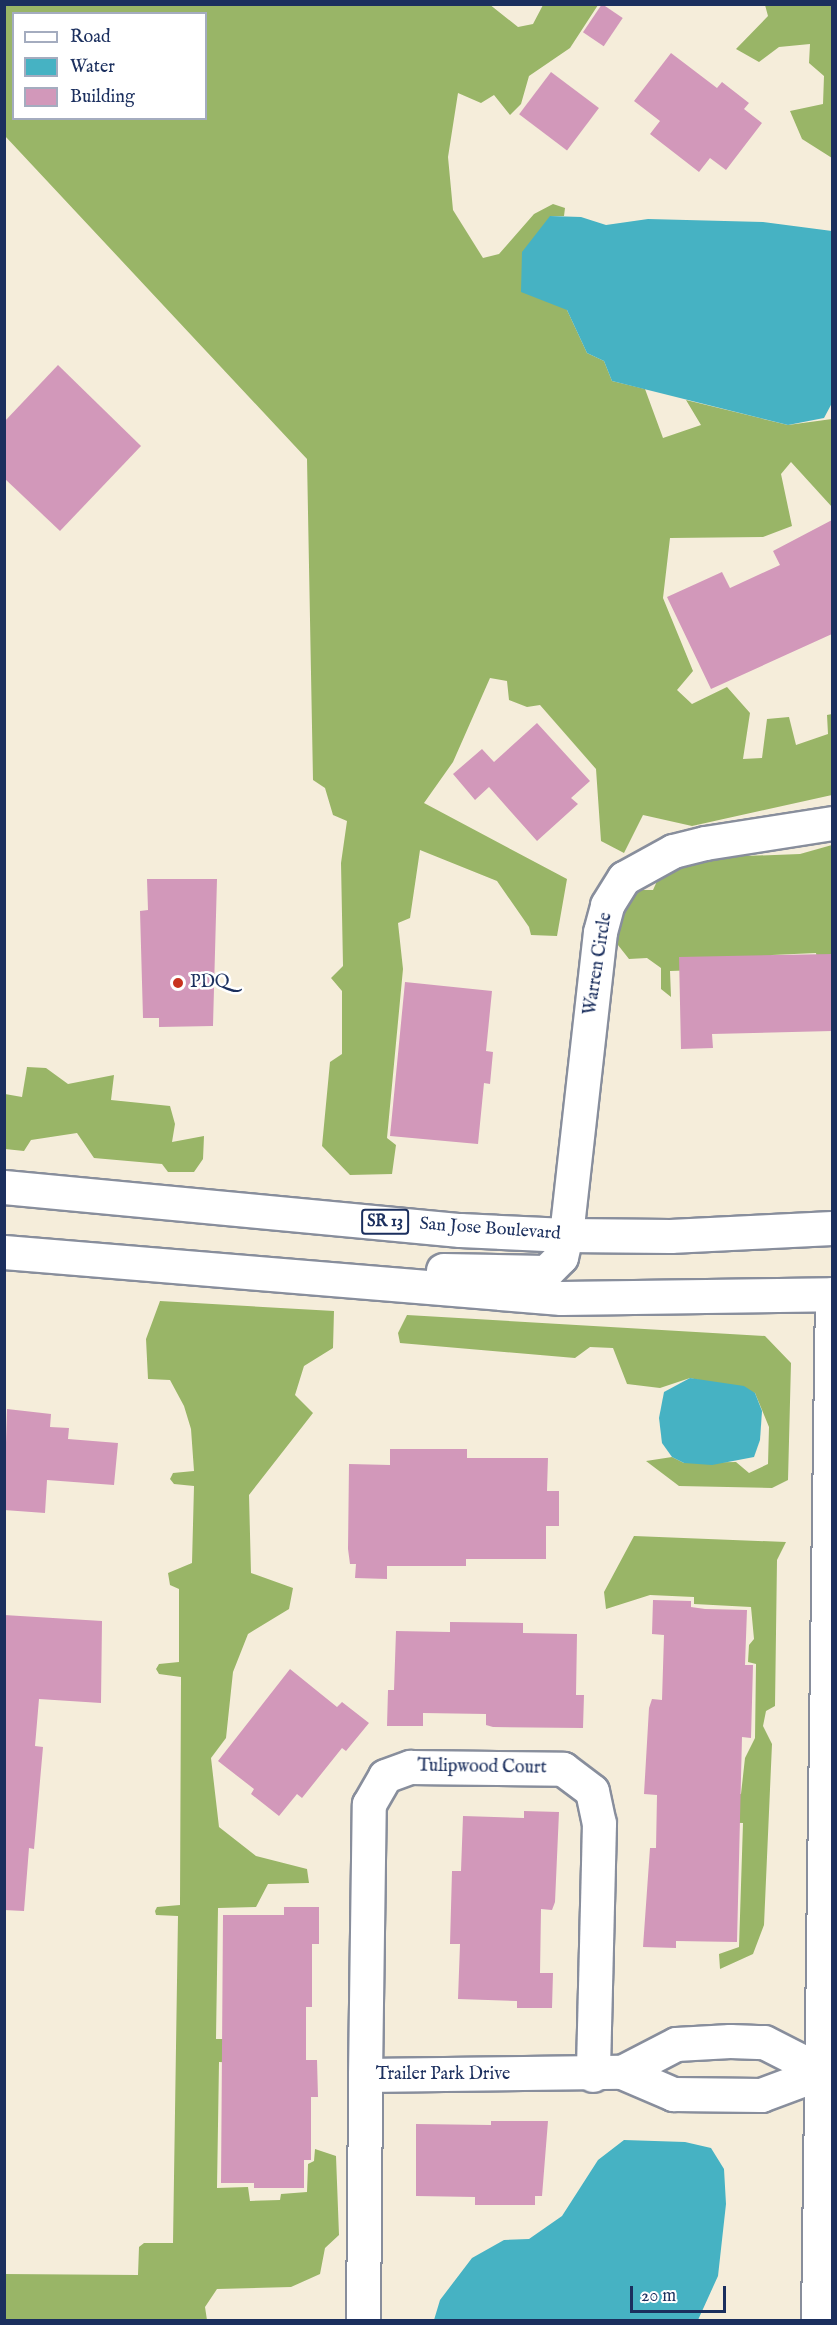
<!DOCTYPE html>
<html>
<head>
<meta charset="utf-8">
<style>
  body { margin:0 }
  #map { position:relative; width:837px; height:2325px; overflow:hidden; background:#f5edda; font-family:"IM FELL English",serif }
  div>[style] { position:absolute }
  .forest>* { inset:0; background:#99b567 }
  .water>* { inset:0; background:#46b2c3 }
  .building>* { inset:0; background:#d298ba; transform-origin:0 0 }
  .roads { filter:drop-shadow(2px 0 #888e9c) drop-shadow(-2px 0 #888e9c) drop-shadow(0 2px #888e9c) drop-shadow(0 -2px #888e9c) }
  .minor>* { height:33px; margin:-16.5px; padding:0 16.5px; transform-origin:16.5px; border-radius:16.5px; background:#fff }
  .major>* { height:33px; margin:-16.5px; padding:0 16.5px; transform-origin:16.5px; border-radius:16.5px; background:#fff }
  .dots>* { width:16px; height:16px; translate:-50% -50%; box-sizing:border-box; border:3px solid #fff; border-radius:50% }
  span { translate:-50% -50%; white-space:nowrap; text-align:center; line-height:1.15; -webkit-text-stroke:5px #fff; paint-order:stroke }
  .shield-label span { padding:2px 4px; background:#fff; border:2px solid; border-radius:4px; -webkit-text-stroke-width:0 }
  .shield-label { font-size:16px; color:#1b2f5e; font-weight:700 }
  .street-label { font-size:18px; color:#1b2f5e }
  .poi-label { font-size:18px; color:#1b2f5e }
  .left { translate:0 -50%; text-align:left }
  .frame { position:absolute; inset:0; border:6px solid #1b2f5e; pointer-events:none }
  .legend { position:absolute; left:12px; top:12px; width:195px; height:108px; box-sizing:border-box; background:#fff; border:2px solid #a4acbf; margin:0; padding:8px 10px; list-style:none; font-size:18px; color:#1b2f5e }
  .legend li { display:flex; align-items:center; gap:12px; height:30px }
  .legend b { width:30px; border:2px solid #a4acbf }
  .scale { position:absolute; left:630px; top:2286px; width:96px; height:27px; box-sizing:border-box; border:3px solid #1b2f5e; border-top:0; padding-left:8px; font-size:18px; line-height:21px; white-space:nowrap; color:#1b2f5e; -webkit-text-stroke:4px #fff; paint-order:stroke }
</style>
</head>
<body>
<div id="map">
  <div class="forest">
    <div style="clip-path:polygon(evenodd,489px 4px,518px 27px,533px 24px,543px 5px,598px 5px,570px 48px,529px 76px,521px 104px,510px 115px,494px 95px,481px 103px,458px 93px,448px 157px,453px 210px,483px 258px,499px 254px,534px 214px,553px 204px,565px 208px,564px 216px,550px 216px,567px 310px,587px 353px,604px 361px,612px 381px,645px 389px,663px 438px,701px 425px,686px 400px,788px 425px,832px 419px,832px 507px,791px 462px,781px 474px,792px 526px,763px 537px,670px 538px,663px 598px,693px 671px,677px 690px,692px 704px,727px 687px,750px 713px,743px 759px,762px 758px,767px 719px,789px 717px,796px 745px,828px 734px,827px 715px,832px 714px,832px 795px,692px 826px,643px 815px,624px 853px,601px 841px,596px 769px,540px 705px,527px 707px,509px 700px,507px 681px,490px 678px,453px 762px,424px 803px,567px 879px,557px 936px,531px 935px,529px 927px,497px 881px,420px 850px,410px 918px,398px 923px,403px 969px,387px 1138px,396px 1145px,392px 1174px,350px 1175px,322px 1146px,330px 1062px,342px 1054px,342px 991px,331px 978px,343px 966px,341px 863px,347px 821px,333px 815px,325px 788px,313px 780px,307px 459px,5px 136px,5px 5px,489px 4px,14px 14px,206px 14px,206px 118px,14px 118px,14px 14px)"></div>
    <div style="clip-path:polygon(765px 5px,832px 5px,832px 158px,802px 139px,790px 111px,823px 104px,824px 76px,809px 63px,810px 44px,779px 47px,759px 62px,736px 49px,768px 16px)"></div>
    <div style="clip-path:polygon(832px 845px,832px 964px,818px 965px,816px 953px,772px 955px,758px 968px,670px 971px,671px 997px,661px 989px,661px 968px,647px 958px,629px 959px,614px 940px,624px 913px,639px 890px,653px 890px,662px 870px,692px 858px,800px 854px)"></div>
    <div style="clip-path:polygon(27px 1067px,46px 1068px,68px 1084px,114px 1075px,111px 1100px,170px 1106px,175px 1124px,172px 1142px,204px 1136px,203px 1159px,194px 1172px,168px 1172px,162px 1164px,94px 1158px,77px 1133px,31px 1140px,24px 1151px,5px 1149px,5px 1094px,22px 1097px)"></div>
    <div style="clip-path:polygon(160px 1301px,334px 1311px,333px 1348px,304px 1366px,295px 1395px,313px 1413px,249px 1495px,251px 1573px,293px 1588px,289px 1609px,248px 1634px,233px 1672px,226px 1738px,211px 1758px,219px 1827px,256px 1856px,307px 1869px,309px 1883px,268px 1884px,256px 1907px,218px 1908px,216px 2039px,240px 2039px,261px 2064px,219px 2062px,217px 2188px,248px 2187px,250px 2201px,280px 2200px,281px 2194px,307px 2192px,308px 2164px,314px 2161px,315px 2149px,336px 2156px,339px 2235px,325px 2248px,320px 2274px,291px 2287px,217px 2289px,205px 2307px,207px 2320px,5px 2320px,4px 2274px,138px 2275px,139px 2247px,144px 2243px,173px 2243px,178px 1916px,156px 1915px,155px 1911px,157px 1907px,180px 1905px,181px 1677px,159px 1674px,156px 1669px,159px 1664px,179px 1662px,179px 1589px,170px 1585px,168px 1573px,192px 1563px,194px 1486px,174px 1484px,170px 1479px,173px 1473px,194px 1471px,191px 1429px,184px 1406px,170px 1380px,148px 1379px,146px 1339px)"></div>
    <div style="clip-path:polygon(407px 1315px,765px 1336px,791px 1363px,788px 1480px,772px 1488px,679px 1486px,646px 1461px,672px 1457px,684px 1463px,736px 1462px,749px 1473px,768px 1464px,769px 1427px,755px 1393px,690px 1378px,660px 1388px,627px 1384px,613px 1348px,590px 1347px,575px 1358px,400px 1343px,398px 1333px)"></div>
    <div style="clip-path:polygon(634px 1536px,786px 1542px,777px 1560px,775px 1706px,766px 1711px,763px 1726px,772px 1744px,764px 1925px,753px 1954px,720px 1969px,719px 1954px,739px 1947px,743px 1823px,713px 1822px,718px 1795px,741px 1794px,745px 1758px,755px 1738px,756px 1664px,748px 1662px,749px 1645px,754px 1639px,751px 1607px,694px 1604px,694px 1597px,650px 1595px,606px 1609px,604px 1592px)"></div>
  </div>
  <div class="water">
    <div style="clip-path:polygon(550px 216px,581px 217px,606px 225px,648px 219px,763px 222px,832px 231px,832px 403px,824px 418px,788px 425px,612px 381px,604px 361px,587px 353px,567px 310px,521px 292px,522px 252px)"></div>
    <div style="clip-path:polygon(690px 1378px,744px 1386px,755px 1393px,762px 1411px,760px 1440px,754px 1457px,712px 1465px,684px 1463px,672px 1457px,662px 1443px,659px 1418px,664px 1392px)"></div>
    <div style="clip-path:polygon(624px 2140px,685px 2142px,711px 2148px,724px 2169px,726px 2204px,718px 2276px,698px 2320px,434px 2320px,440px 2300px,472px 2258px,504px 2240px,529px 2239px,562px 2216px,598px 2160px)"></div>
  </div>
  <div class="building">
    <div style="left:602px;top:4px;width:25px;height:34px;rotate:34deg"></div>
    <div style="clip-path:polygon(671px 53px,717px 88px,722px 82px,749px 103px,744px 109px,762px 123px,726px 170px,710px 158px,699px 172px,650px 134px,660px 121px,634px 101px)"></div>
    <div style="left:551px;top:72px;width:60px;height:53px;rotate:37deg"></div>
    <div style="clip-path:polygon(58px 365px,141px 446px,60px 531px,4px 478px,4px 422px)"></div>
    <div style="clip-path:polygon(832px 520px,832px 634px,711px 689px,667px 597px,722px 572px,730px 588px,780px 565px,773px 551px)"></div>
    <div style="clip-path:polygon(537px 723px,590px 781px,571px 798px,578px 804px,537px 841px,489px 787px,475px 800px,453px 774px,482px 749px,494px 762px)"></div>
    <div style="clip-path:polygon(147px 879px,217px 879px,213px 1026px,159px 1027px,159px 1018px,143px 1018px,140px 911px,148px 910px)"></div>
    <div style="clip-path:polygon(832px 954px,832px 1031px,712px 1034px,713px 1048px,681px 1049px,679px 957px)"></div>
    <div style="clip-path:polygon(405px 982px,492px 991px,486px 1051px,493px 1052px,490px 1084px,484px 1083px,478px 1144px,390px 1136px)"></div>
    <div style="clip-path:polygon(7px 1409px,51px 1414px,50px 1427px,69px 1428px,68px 1439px,118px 1443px,114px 1485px,47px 1480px,45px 1513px,4px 1510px)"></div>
    <div style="clip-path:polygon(390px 1449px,467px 1449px,467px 1458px,548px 1458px,547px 1491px,559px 1491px,559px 1526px,546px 1526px,546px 1559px,466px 1559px,466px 1566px,387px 1566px,387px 1579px,355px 1578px,356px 1564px,350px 1564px,348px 1549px,349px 1464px,390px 1465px)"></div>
    <div style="clip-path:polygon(653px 1600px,691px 1601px,691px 1607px,705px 1609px,747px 1610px,745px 1665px,753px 1665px,751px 1738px,742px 1737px,737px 1942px,676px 1941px,676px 1948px,643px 1947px,650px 1848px,656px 1848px,657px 1795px,644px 1794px,649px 1708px,652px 1699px,662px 1700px,664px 1635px,652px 1634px)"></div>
    <div style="clip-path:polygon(4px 1615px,102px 1621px,101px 1703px,39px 1699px,35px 1746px,43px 1747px,34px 1849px,29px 1848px,24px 1911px,4px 1910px)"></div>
    <div style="clip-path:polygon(450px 1622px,523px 1623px,523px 1633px,577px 1634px,576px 1695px,584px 1695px,583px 1728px,493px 1727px,486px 1725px,486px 1714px,423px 1713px,423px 1726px,387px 1726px,388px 1690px,394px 1690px,396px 1631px,450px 1632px)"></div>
    <div style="clip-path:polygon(290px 1669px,337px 1707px,342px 1702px,369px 1723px,346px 1751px,342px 1748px,302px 1798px,297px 1794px,279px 1816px,251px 1794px,254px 1789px,218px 1761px)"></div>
    <div style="clip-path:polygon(524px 1811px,559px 1812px,555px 1902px,552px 1910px,541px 1909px,540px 1973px,553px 1973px,552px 2008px,517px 2008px,517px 2001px,458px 1999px,460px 1944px,450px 1944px,452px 1871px,461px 1871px,463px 1816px,524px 1818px)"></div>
    <div style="clip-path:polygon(284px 1907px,319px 1907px,319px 1944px,312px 1944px,312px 2007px,306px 2007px,306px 2060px,317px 2060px,318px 2097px,311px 2097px,311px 2160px,304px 2160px,304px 2188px,254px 2188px,254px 2183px,221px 2183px,223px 1915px,284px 1915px)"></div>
    <div style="clip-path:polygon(491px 2121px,548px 2121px,542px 2196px,535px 2196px,535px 2205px,475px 2205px,475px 2197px,416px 2196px,416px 2124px,491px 2125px)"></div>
  </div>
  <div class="roads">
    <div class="minor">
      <div style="left:566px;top:1235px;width:305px;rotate:-83.6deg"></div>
      <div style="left:600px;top:932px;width:28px;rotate:-75deg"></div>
      <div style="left:607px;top:905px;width:32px;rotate:-58deg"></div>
      <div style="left:624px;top:878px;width:56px;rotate:-28.9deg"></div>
      <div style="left:673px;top:851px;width:33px;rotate:-14deg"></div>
      <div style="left:705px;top:843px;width:129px;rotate:-8.9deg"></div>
      <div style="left:622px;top:2072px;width:56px;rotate:23.3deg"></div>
      <div style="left:673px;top:2094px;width:88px;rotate:0.7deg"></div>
      <div style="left:761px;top:2095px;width:66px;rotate:-20.4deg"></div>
      <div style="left:365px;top:2075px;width:271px;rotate:-89.2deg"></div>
      <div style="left:369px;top:1804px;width:32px;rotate:-60deg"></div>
      <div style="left:385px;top:1776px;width:27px;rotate:-20deg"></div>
      <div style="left:410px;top:1767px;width:153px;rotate:0.7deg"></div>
      <div style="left:563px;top:1769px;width:36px;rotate:37deg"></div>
      <div style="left:592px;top:1791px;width:33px;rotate:78deg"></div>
      <div style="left:599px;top:1823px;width:252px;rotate:91.4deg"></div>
      <div style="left:363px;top:2320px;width:245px;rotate:-89.5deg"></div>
      <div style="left:365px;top:2075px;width:257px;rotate:-0.7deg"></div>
      <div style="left:622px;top:2072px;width:61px;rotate:-27.4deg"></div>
      <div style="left:676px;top:2044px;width:54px;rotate:-3.2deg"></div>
      <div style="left:730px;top:2041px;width:34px;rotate:2deg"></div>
      <div style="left:764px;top:2042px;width:66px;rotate:27deg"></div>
      <div style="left:818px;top:2320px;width:1026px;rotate:-89.22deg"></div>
    </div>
    <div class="major">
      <div style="left:4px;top:1187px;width:458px;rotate:5.4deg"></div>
      <div style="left:460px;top:1230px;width:106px;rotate:2.7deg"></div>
      <div style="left:566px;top:1235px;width:104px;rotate:0.6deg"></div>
      <div style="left:670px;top:1236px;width:162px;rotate:-2.8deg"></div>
      <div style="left:4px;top:1252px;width:559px;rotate:4.72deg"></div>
      <div style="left:561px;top:1298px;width:271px;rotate:-0.8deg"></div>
      <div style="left:443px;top:1270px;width:103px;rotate:1.1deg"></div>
      <div style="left:546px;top:1272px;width:21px;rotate:-45deg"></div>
      <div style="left:561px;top:1257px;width:23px;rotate:-77deg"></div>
    </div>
  </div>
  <div class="dots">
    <div style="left:178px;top:983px;background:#c8321e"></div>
  </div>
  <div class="shield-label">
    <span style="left:385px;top:1222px">SR 13</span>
  </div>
  <div class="street-label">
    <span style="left:599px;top:964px;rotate:-81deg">Warren Circle</span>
    <span style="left:490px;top:1230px;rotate:4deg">San Jose Boulevard</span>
    <span style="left:482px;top:1768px;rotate:1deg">Tulipwood Court</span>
    <span style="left:443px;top:2075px">Trailer Park Drive</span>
  </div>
  <div class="poi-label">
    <span class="left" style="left:190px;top:983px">PDQ</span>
  </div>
  <div class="frame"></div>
  <ul class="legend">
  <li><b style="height:8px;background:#fff"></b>Road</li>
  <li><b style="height:16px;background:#46b2c3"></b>Water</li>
  <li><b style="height:16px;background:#d298ba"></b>Building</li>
  </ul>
  <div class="scale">20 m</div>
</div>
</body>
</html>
